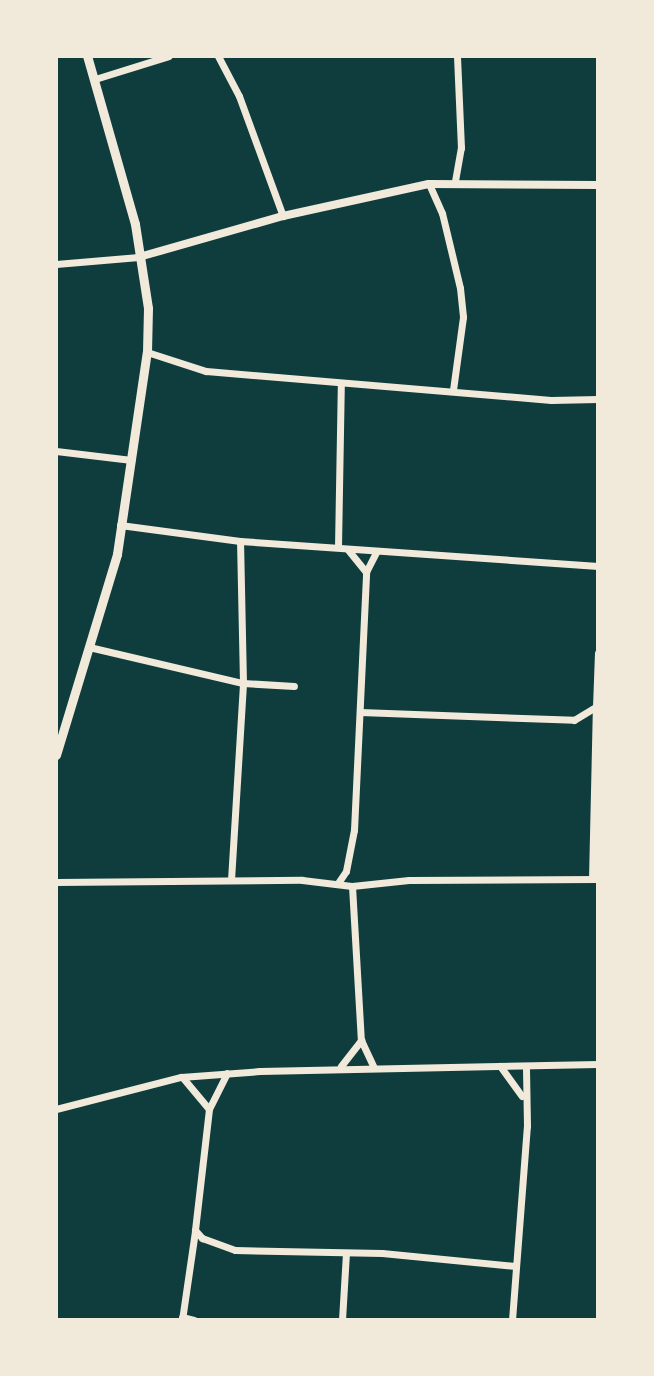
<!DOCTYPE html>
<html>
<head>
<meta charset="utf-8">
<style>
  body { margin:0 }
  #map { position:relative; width:654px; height:1376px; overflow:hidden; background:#0f3d3e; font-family:Helvetica,sans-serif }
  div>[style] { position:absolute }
  .minor>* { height:7px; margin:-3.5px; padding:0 3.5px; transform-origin:3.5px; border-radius:3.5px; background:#f1e9da }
  .tertiary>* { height:8px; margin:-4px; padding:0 4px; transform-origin:4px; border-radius:4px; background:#f1e9da }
  .secondary>* { height:9px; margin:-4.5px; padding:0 4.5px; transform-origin:4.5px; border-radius:4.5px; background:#f1e9da }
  span { translate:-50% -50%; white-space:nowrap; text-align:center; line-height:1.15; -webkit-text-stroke:8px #f1e9da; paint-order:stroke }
  .frame { position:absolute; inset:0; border:58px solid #f1e9da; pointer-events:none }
</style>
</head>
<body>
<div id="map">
  <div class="minor">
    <div style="left:218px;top:56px;width:45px;rotate:62.3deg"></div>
    <div style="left:239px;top:96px;width:128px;rotate:69.9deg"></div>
    <div style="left:95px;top:79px;width:77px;rotate:-17.3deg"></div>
    <div style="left:455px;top:181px;width:34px;rotate:-80deg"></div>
    <div style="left:461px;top:148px;width:92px;rotate:-92.5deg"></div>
    <div style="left:429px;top:184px;width:32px;rotate:66deg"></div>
    <div style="left:442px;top:213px;width:77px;rotate:76.5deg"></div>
    <div style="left:460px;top:288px;width:29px;rotate:84deg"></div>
    <div style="left:463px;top:317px;width:74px;rotate:97.8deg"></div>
    <div style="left:56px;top:264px;width:83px;rotate:-4.8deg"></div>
    <div style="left:147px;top:352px;width:62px;rotate:17.9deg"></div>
    <div style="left:206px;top:371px;width:346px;rotate:4.8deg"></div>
    <div style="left:551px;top:400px;width:47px;rotate:-1.2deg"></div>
    <div style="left:56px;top:451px;width:76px;rotate:6.8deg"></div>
    <div style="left:120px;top:525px;width:121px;rotate:7.6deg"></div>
    <div style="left:240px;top:541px;width:359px;rotate:4deg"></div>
    <div style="left:338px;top:547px;width:164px;rotate:-89deg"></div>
    <div style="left:366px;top:572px;width:22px;rotate:-63deg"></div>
    <div style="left:89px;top:647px;width:158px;rotate:13.2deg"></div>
    <div style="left:243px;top:683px;width:51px;rotate:3.4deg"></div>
    <div style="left:360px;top:712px;width:214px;rotate:2.1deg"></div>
    <div style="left:574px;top:720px;width:26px;rotate:-31deg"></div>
    <div style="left:596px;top:707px;width:54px;rotate:-87.9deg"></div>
    <div style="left:592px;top:879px;width:172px;rotate:-88.7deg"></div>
    <div style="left:231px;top:880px;width:197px;rotate:-86.5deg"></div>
    <div style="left:243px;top:683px;width:142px;rotate:-91.2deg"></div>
    <div style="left:56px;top:882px;width:246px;rotate:-0.5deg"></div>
    <div style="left:302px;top:880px;width:50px;rotate:6.8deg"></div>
    <div style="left:352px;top:886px;width:57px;rotate:-6deg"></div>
    <div style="left:409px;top:880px;width:189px;rotate:-0.3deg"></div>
    <div style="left:338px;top:883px;width:14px;rotate:-56deg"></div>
    <div style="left:346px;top:871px;width:42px;rotate:-79deg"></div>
    <div style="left:354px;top:830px;width:258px;rotate:-87.3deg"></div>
    <div style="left:366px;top:572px;width:28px;rotate:-129deg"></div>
    <div style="left:352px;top:886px;width:154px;rotate:86.7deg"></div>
    <div style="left:361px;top:1040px;width:29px;rotate:65deg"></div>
    <div style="left:341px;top:1066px;width:33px;rotate:-52deg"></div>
    <div style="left:500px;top:1066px;width:37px;rotate:54deg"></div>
    <div style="left:183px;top:1078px;width:40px;rotate:50deg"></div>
    <div style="left:209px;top:1109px;width:122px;rotate:96.6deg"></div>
    <div style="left:195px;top:1230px;width:11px;rotate:49deg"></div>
    <div style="left:202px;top:1238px;width:35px;rotate:20deg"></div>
    <div style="left:235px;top:1250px;width:147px;rotate:1.2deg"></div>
    <div style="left:382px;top:1253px;width:134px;rotate:5.6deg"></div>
    <div style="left:56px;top:1109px;width:129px;rotate:-14.4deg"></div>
    <div style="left:181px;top:1077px;width:79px;rotate:-4.3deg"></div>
    <div style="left:260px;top:1071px;width:338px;rotate:-1.2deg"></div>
    <div style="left:209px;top:1109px;width:40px;rotate:-63.4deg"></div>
    <div style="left:182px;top:1317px;width:12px;rotate:14deg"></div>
    <div style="left:182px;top:1320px;width:90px;rotate:-81.7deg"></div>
    <div style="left:342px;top:1320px;width:67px;rotate:-86.6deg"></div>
    <div style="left:512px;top:1320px;width:195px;rotate:-85.6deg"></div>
    <div style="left:527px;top:1126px;width:60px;rotate:-91deg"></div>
  </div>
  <div class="tertiary">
    <div style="left:139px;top:257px;width:150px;rotate:-15.9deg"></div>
    <div style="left:283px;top:216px;width:149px;rotate:-12.4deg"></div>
    <div style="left:429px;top:184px;width:169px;rotate:0.3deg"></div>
  </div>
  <div class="secondary">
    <div style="left:56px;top:755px;width:210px;rotate:-73.1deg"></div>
    <div style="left:117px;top:554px;width:204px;rotate:-81.6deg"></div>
    <div style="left:147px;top:352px;width:44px;rotate:-88.7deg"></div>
    <div style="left:148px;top:308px;width:85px;rotate:-98.8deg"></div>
    <div style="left:135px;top:224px;width:175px;rotate:-105.9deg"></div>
  </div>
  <div class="frame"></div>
</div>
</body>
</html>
